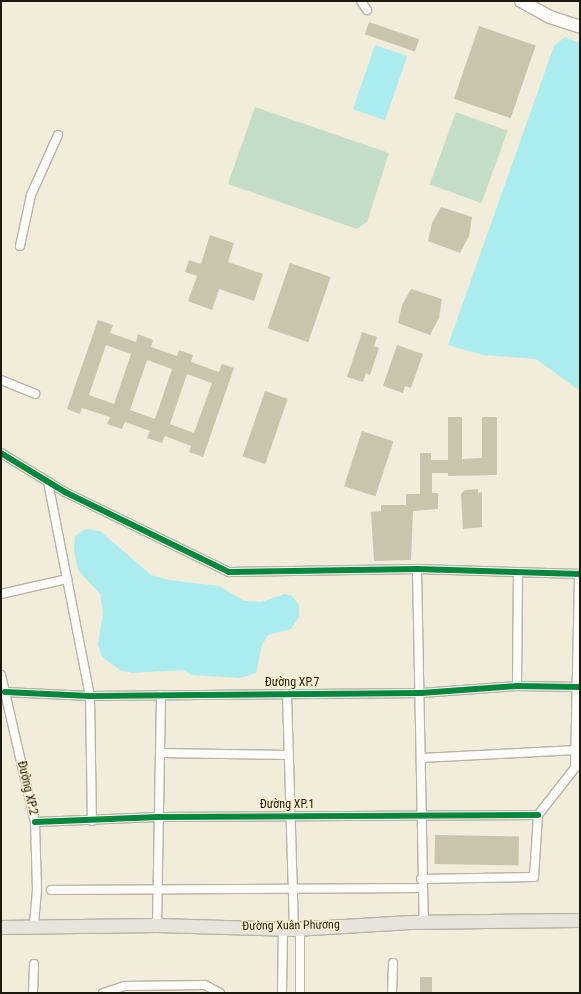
<!DOCTYPE html>
<html>
<head>
<meta charset="utf-8">
<style>
  body { margin:0 }
  #map { position:relative; width:581px; height:994px; overflow:hidden; background:#f2ecda; font-family:"Roboto Condensed",sans-serif }
  div>[style] { position:absolute }
  .green>* { inset:0; background:#c4dec6; transform-origin:0 0 }
  .water>* { inset:0; background:#abecee; transform-origin:0 0 }
  .building>* { inset:0; background:#cac3ae; transform-origin:0 0 }
  .roads { filter:drop-shadow(1px 0 #b8b3a5) drop-shadow(-1px 0 #b8b3a5) drop-shadow(0 1px #b8b3a5) drop-shadow(0 -1px #b8b3a5) }
  .street>* { height:8px; margin:-4px; padding:0 4px; transform-origin:4px; border-radius:4px; background:#fdfcf9 }
  .secondary>* { height:12px; margin:-6px; padding:0 6px; transform-origin:6px; border-radius:6px; background:#fdfcf9 }
  .primary>* { height:13px; margin:-6.5px; padding:0 6.5px; transform-origin:6.5px; border-radius:6.5px; background:#e9e4db }
  .cycleway>* { height:6px; margin:-3px; padding:0 3px; transform-origin:3px; border-radius:3px; background:#00873e }
  span { translate:-50% -50%; white-space:nowrap; text-align:center; line-height:1.15; -webkit-text-stroke:3px #fcf1cf; paint-order:stroke }
  .street-label { font-size:12px; color:#1c180c }
  .frame { position:absolute; inset:0; border:2px solid #1c180c; pointer-events:none }
</style>
</head>
<body>
<div id="map">
  <div class="green">
    <div style="clip-path:polygon(255px 107px,389px 153px,367px 222px,357px 229px,228px 184px)"></div>
    <div style="left:456px;top:112px;width:55px;height:77px;rotate:20deg"></div>
  </div>
  <div class="water">
    <div style="clip-path:polygon(565px 37px,580px 43px,580px 391px,536px 359px,483px 355px,448px 345px,554px 46px)"></div>
    <div style="left:375px;top:45px;width:34px;height:68px;rotate:19deg"></div>
    <div style="clip-path:polygon(86px 529px,100px 531px,151px 575px,169px 580px,219px 586px,244px 601px,261px 602px,285px 594px,292px 596px,299px 605px,299px 617px,291px 629px,268px 635px,262px 645px,256px 673px,240px 678px,192px 675px,183px 670px,132px 673px,120px 670px,102px 657px,98px 645px,103px 612px,100px 594px,78px 570px,74px 551px,75px 536px)"></div>
  </div>
  <div class="building">
    <div style="left:369px;top:22px;width:53px;height:13px;rotate:19deg"></div>
    <div style="left:479px;top:26px;width:60px;height:77px;rotate:19deg"></div>
    <div style="clip-path:polygon(441px 207px,472px 217px,469px 236px,460px 253px,428px 241px,432px 223px)"></div>
    <div style="clip-path:polygon(210px 235px,234px 243px,228px 262px,263px 274px,254px 301px,219px 289px,212px 310px,188px 301px,197px 276px,185px 272px,189px 260px,201px 264px)"></div>
    <div style="left:290px;top:263px;width:43px;height:69px;rotate:19deg"></div>
    <div style="clip-path:polygon(411px 289px,442px 299px,439px 318px,430px 335px,398px 323px,402px 305px)"></div>
    <div style="clip-path:polygon(evenodd,98px 320px,113px 325px,110px 333px,136px 342px,138px 334px,153px 340px,151px 347px,177px 356px,179px 350px,193px 355px,191px 362px,219px 372px,222px 364px,234px 368px,203px 457px,189px 452px,191px 446px,165px 436px,162px 443px,147px 438px,150px 431px,125px 422px,122px 429px,107px 424px,110px 417px,82px 408px,80px 414px,67px 409px,98px 320px,106px 345px,131px 354px,114px 404px,89px 395px,106px 345px,98px 320px,147px 360px,172px 369px,155px 419px,130px 410px,147px 360px,98px 320px,187px 374px,212px 383px,194px 433px,170px 424px,187px 374px)"></div>
    <div style="clip-path:polygon(362px 332px,377px 337px,374px 346px,379px 348px,370px 375px,366px 373px,363px 382px,347px 377px)"></div>
    <div style="clip-path:polygon(397px 345px,423px 354px,411px 388px,405px 386px,403px 393px,383px 386px)"></div>
    <div style="left:265px;top:391px;width:24px;height:69px;rotate:19deg"></div>
    <div style="clip-path:polygon(448px 417px,462px 417px,462px 459px,482px 458px,482px 417px,497px 417px,497px 475px,448px 476px,448px 473px,432px 473px,432px 493px,438px 493px,438px 509px,413px 511px,411px 560px,374px 561px,371px 512px,381px 511px,381px 505px,406px 505px,406px 494px,420px 494px,420px 453px,431px 453px,431px 460px,448px 460px)"></div>
    <div style="left:362px;top:431px;width:33px;height:58px;rotate:18deg"></div>
    <div style="clip-path:polygon(478px 489px,478px 493px,482px 492px,482px 527px,463px 529px,461px 494px,465px 490px)"></div>
    <div style="left:435px;top:835px;width:84px;height:29px;rotate:1deg"></div>
    <div style="left:432px;top:977px;width:16px;height:12px;rotate:90deg"></div>
  </div>
  <div class="roads">
    <div class="street">
      <div style="left:361px;top:1px;width:11px;rotate:56deg"></div>
      <div style="left:20px;top:246px;width:52px;rotate:-77.8deg"></div>
      <div style="left:31px;top:195px;width:66px;rotate:-65.8deg"></div>
      <div style="left:1px;top:380px;width:37px;rotate:22deg"></div>
      <div style="left:1px;top:453px;width:75px;rotate:31.4deg"></div>
      <div style="left:65px;top:492px;width:182px;rotate:26deg"></div>
      <div style="left:229px;top:572px;width:188px;rotate:-0.9deg"></div>
      <div style="left:417px;top:569px;width:163px;rotate:1.8deg"></div>
      <div style="left:48px;top:482px;width:218px;rotate:78.9deg"></div>
      <div style="left:90px;top:696px;width:125px;rotate:89.1deg"></div>
      <div style="left:417px;top:569px;width:353px;rotate:88.9deg"></div>
      <div style="left:1px;top:594px;width:68px;rotate:-12.8deg"></div>
      <div style="left:1px;top:675px;width:151px;rotate:77deg"></div>
      <div style="left:35px;top:822px;width:68px;rotate:88.3deg"></div>
      <div style="left:37px;top:890px;width:36px;rotate:95deg"></div>
      <div style="left:517px;top:686px;width:112px;rotate:-89.5deg"></div>
      <div style="left:5px;top:692px;width:85px;rotate:2.7deg"></div>
      <div style="left:90px;top:696px;width:331px;rotate:-0.5deg"></div>
      <div style="left:421px;top:693px;width:96px;rotate:-4.2deg"></div>
      <div style="left:517px;top:686px;width:63px;rotate:0.9deg"></div>
      <div style="left:287px;top:694px;width:235px;rotate:88.3deg"></div>
      <div style="left:160px;top:753px;width:129px;rotate:0.9deg"></div>
      <div style="left:421px;top:758px;width:156px;rotate:-2.9deg"></div>
      <div style="left:35px;top:822px;width:124px;rotate:-2.3deg"></div>
      <div style="left:159px;top:817px;width:379px;rotate:-0.3deg"></div>
      <div style="left:421px;top:879px;width:113px;rotate:-1deg"></div>
      <div style="left:534px;top:877px;width:62px;rotate:-86.3deg"></div>
      <div style="left:538px;top:815px;width:60px;rotate:-51.8deg"></div>
      <div style="left:575px;top:768px;width:194px;rotate:-88.8deg"></div>
      <div style="left:51px;top:890px;width:371px;rotate:-0.3deg"></div>
      <div style="left:157px;top:925px;width:230px;rotate:-89deg"></div>
      <div style="left:300px;top:928px;width:65px;rotate:90deg"></div>
      <div style="left:33px;top:993px;width:29px;rotate:-88deg"></div>
      <div style="left:103px;top:993px;width:22px;rotate:-18deg"></div>
      <div style="left:124px;top:986px;width:81px;rotate:-0.7deg"></div>
      <div style="left:205px;top:985px;width:17px;rotate:28deg"></div>
      <div style="left:282px;top:993px;width:65px;rotate:-89.1deg"></div>
      <div style="left:392px;top:993px;width:30px;rotate:-88deg"></div>
    </div>
    <div class="secondary">
      <div style="left:521px;top:1px;width:33px;rotate:29deg"></div>
      <div style="left:550px;top:17px;width:32px;rotate:18deg"></div>
    </div>
    <div class="primary">
      <div style="left:1px;top:927px;width:156px;rotate:-0.7deg"></div>
      <div style="left:157px;top:925px;width:137px;rotate:1.7deg"></div>
      <div style="left:294px;top:929px;width:116px;rotate:-3.5deg"></div>
      <div style="left:410px;top:922px;width:170px;rotate:-0.7deg"></div>
    </div>
  </div>
  <div class="cycleway">
    <div style="left:1px;top:453px;width:75px;rotate:31.4deg"></div>
    <div style="left:65px;top:492px;width:182px;rotate:26deg"></div>
    <div style="left:229px;top:572px;width:188px;rotate:-0.9deg"></div>
    <div style="left:417px;top:569px;width:163px;rotate:1.8deg"></div>
    <div style="left:5px;top:692px;width:85px;rotate:2.7deg"></div>
    <div style="left:90px;top:696px;width:331px;rotate:-0.5deg"></div>
    <div style="left:421px;top:693px;width:96px;rotate:-4.2deg"></div>
    <div style="left:517px;top:686px;width:63px;rotate:0.9deg"></div>
    <div style="left:35px;top:822px;width:124px;rotate:-2.3deg"></div>
    <div style="left:159px;top:817px;width:379px;rotate:-0.3deg"></div>
  </div>
  <div class="street-label">
    <span style="left:292px;top:683px">Đường XP.7</span>
    <span style="left:27px;top:788px;rotate:77deg">Đường XP.2</span>
    <span style="left:287px;top:805px">Đường XP.1</span>
    <span style="left:291px;top:926px;rotate:-1deg">Đường Xuân Phương</span>
  </div>
  <div class="frame"></div>
</div>
</body>
</html>
